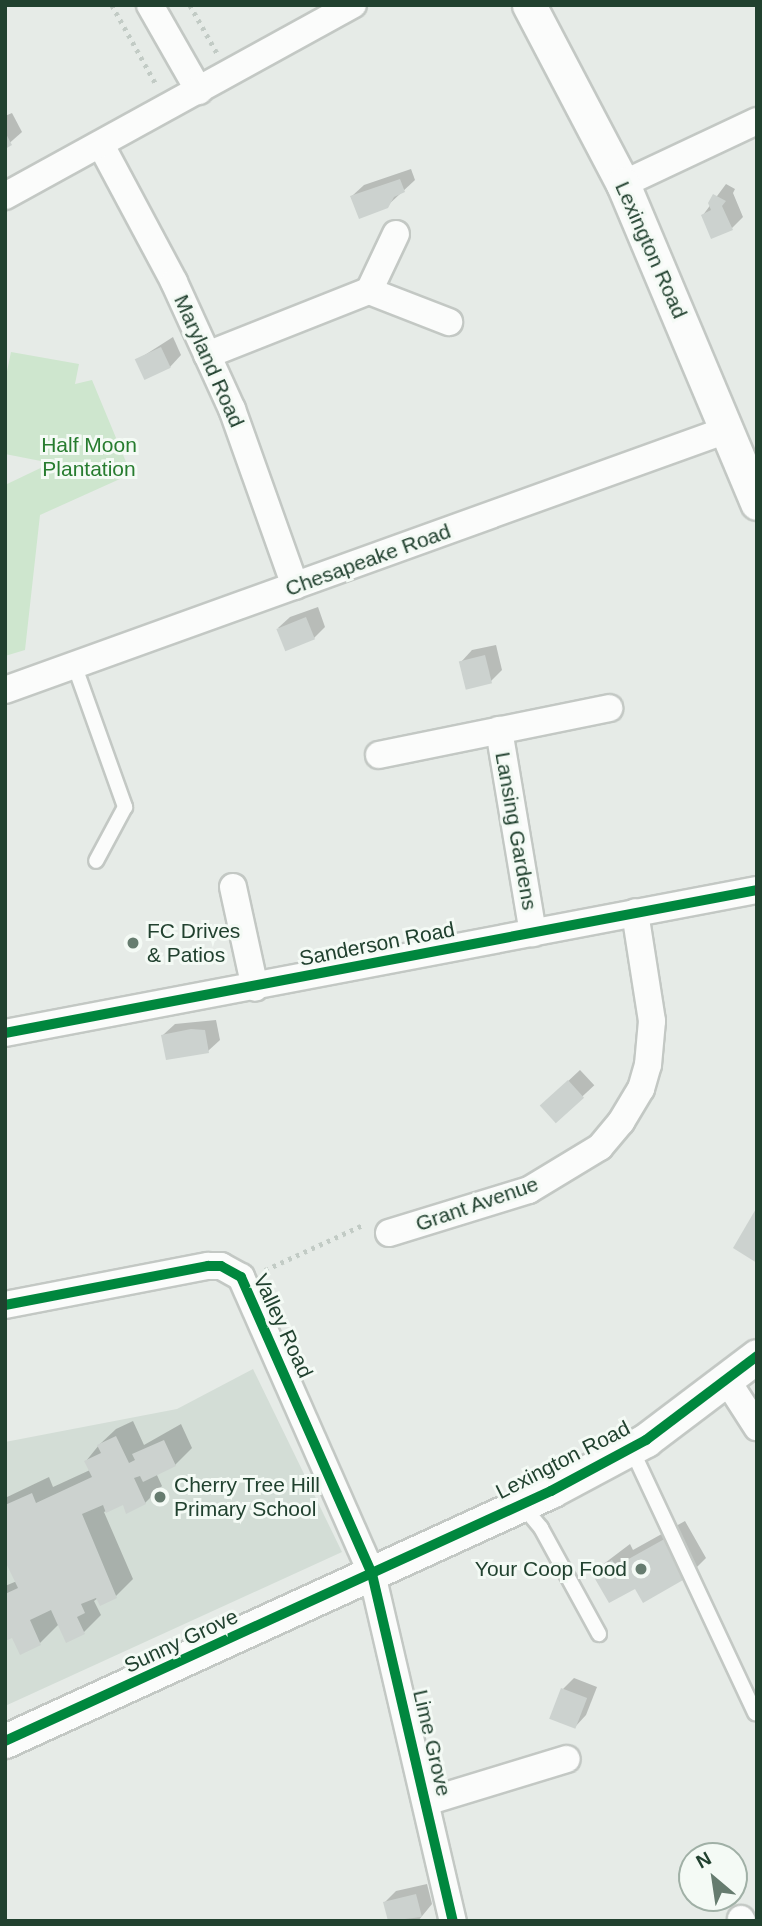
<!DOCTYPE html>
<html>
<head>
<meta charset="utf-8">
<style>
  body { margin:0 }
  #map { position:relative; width:762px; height:1926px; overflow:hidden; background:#e6ebe7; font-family:Helvetica,sans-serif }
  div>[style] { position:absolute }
  .built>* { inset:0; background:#d3ddd6 }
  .green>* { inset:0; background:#cee6ce }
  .shadow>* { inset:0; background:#0003; transform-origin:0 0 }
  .building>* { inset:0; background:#ccd2cf; transform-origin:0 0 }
  .path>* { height:4.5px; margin-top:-2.25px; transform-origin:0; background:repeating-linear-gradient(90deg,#c2cbc5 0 3.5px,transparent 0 8.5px) }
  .roads { filter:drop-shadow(2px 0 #c3c8c4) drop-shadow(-2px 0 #c3c8c4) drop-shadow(0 2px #c3c8c4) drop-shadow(0 -2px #c3c8c4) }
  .service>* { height:14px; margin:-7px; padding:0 7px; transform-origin:7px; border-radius:7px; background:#fbfcfb }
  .minor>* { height:26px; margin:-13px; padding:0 13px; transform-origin:13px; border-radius:13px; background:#fbfcfb }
  .tertiary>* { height:33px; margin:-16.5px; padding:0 16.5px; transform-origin:16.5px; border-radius:16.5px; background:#fbfcfb }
  .cycleway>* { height:10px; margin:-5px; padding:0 5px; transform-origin:5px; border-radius:5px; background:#00873e }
  .dots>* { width:19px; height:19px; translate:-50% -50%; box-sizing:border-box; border:4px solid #f4faf5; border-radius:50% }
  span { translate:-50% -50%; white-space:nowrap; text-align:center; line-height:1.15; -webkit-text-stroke:6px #f4faf5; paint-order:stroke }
  .street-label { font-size:21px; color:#21412f }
  .park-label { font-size:21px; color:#277c2f }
  .poi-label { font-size:21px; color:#21412f }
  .left { translate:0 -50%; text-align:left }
  .right { translate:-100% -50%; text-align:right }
  .frame { position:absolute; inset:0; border:7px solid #21412f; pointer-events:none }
  .north { position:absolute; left:678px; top:1842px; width:70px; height:70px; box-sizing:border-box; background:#f4faf5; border:2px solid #a0b0a6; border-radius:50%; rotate:331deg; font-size:19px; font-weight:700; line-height:28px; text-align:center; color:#21412f }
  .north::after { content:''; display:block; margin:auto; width:24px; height:32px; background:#667c6f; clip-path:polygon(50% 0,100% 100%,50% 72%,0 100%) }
</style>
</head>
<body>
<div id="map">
  <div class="built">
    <div style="clip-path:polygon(253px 1369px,342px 1552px,5px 1706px,5px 1442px,177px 1409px)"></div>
  </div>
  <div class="green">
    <div style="clip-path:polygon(11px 352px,79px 364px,75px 384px,92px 380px,131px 474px,40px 515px,25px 650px,5px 656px,5px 485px,51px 463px,5px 454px,5px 381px)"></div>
  </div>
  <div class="shadow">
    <div style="clip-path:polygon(12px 113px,22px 132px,5px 147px,5px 116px)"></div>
    <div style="clip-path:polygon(411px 169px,415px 180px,387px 206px,352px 196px,364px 185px)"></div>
    <div style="clip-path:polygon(726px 184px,735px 189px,733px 193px,743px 217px,732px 228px,703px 215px)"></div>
    <div style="clip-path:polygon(173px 337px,181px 355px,170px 367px,137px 360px)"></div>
    <div style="clip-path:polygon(318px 607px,325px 627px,314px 638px,278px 628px,290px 617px)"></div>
    <div style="clip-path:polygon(496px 645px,502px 670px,491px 681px,461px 662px,472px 650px)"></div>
    <div style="clip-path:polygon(216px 1020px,220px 1040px,208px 1051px,163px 1035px,175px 1024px)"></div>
    <div style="left:580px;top:1070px;width:21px;height:52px;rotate:47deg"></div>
    <div style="clip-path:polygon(133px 1421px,144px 1445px,181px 1424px,192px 1448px,175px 1465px,156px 1473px,162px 1486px,145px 1503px,123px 1503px,104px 1512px,133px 1579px,116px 1596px,100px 1604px,98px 1598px,94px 1601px,101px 1615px,84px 1632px,66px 1640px,59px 1624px,40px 1643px,13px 1636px,5px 1639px,5px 1586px,17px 1581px,5px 1552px,5px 1498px,49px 1477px,53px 1487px,90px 1470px,86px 1461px,99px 1445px,116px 1429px)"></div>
    <div style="clip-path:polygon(685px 1521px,706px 1558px,689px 1575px,636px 1586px,593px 1572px,630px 1544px,633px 1550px)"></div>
    <div style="clip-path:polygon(574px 1678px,597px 1687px,586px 1715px,575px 1727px,563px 1689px)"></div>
    <div style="clip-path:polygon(427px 1884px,432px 1904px,418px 1921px,389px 1921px,385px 1902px,396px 1891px)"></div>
  </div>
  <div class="building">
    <div style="clip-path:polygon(5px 132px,12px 145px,5px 149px)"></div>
    <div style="clip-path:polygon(400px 179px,405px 192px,394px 197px,388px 208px,359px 219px,350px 196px)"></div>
    <div style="clip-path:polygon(713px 194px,726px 201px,722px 206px,733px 230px,711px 239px,701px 215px,711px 210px,708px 203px)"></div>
    <div style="left:161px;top:347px;width:23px;height:29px;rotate:65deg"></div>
    <div style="left:306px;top:617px;width:24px;height:32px;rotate:68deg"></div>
    <div style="left:485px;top:655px;width:29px;height:27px;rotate:76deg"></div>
    <div style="clip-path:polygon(191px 1029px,205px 1030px,209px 1053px,166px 1060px,161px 1035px)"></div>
    <div style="left:568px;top:1080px;width:24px;height:38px;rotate:48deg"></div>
    <div style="clip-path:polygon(757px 1207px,757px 1263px,733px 1248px)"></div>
    <div style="clip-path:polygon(116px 1436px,129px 1463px,135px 1460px,132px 1454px,164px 1440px,176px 1466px,143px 1482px,140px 1476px,134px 1478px,146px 1504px,126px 1514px,123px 1505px,106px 1513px,103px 1505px,82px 1514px,117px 1598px,100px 1606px,96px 1598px,81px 1604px,85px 1613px,77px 1617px,85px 1634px,66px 1643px,51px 1610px,30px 1620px,41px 1645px,20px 1655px,12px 1638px,5px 1641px,5px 1594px,18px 1588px,5px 1561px,5px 1505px,32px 1493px,36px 1503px,92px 1477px,84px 1461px,101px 1453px,97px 1445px)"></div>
    <div style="clip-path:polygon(668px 1537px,690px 1576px,643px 1603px,635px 1589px,609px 1603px,591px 1572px,612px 1560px,616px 1566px)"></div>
    <div style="left:561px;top:1688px;width:28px;height:33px;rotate:21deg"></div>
    <div style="clip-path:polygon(416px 1894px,422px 1917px,388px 1921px,383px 1902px)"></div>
  </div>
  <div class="path">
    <div style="left:112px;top:5px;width:93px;rotate:60.9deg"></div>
    <div style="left:190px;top:5px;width:55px;rotate:60.6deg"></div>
    <div style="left:265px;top:1270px;width:110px;rotate:-24.7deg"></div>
  </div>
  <div class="roads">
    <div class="service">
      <div style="left:75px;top:667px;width:149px;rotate:70.3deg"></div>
      <div style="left:125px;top:807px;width:61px;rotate:118.2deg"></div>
      <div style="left:631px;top:1448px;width:293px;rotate:64.9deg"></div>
      <div style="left:521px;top:1504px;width:31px;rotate:50deg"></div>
      <div style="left:541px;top:1528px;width:121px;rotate:61.3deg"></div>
    </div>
    <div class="minor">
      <div style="left:150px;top:5px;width:99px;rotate:60.3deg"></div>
      <div style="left:101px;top:145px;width:155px;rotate:61.9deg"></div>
      <div style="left:174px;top:282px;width:140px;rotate:65.5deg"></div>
      <div style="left:232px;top:409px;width:188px;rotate:70.4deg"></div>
      <div style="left:623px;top:184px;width:148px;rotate:-25.2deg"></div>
      <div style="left:5px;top:196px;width:397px;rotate:-28.8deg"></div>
      <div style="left:369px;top:291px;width:63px;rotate:-64.7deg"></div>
      <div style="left:207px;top:355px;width:174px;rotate:-21.6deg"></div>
      <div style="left:369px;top:291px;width:86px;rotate:21.2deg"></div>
      <div style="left:5px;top:690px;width:770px;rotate:-19.82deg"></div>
      <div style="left:499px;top:730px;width:206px;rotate:80.5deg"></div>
      <div style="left:379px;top:755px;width:235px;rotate:-11.5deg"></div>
      <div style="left:233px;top:887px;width:103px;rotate:77.7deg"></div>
      <div style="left:5px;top:1033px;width:765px;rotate:-10.77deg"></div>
      <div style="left:389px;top:1233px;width:146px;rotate:-17.1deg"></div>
      <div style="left:529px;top:1190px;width:83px;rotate:-31.2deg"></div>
      <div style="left:600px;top:1147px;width:33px;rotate:-50deg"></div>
      <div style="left:621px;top:1122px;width:39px;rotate:-59deg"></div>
      <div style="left:641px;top:1089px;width:25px;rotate:-74deg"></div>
      <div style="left:648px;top:1065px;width:44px;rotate:-84.8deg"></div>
      <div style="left:652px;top:1021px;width:110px;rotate:-98.9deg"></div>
      <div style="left:5px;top:1305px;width:207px;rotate:-10.9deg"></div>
      <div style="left:208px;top:1266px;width:13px"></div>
      <div style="left:221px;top:1266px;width:23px;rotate:29deg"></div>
      <div style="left:241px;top:1277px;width:325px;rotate:66.2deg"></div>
      <div style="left:372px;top:1574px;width:356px;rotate:76.9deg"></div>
      <div style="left:728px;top:1382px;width:54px;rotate:57.2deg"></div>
      <div style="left:426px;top:1802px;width:147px;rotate:-17deg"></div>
      <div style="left:741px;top:1919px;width:2px;rotate:63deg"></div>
    </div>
    <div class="tertiary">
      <div style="left:529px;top:5px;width:202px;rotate:62.3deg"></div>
      <div style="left:623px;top:184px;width:346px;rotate:67.2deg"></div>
      <div style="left:5px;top:1741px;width:601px;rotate:-24.6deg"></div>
      <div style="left:551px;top:1491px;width:108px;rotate:-28.2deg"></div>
      <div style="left:646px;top:1440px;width:139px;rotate:-37.1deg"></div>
    </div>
  </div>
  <div class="cycleway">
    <div style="left:5px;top:1033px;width:765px;rotate:-10.77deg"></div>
    <div style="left:5px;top:1305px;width:207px;rotate:-10.9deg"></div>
    <div style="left:208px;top:1266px;width:13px"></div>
    <div style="left:221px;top:1266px;width:23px;rotate:29deg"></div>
    <div style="left:241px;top:1277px;width:325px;rotate:66.2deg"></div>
    <div style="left:372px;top:1574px;width:356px;rotate:76.9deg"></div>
    <div style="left:5px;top:1741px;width:601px;rotate:-24.6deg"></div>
    <div style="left:551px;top:1491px;width:108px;rotate:-28.2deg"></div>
    <div style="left:646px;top:1440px;width:139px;rotate:-37.1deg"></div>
  </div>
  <div class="dots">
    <div style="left:133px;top:943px;background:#667c6f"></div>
    <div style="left:160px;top:1497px;background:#667c6f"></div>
    <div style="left:641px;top:1569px;background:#667c6f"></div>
  </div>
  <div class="street-label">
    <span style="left:651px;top:250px;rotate:66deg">Lexington Road</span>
    <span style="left:209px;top:361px;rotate:66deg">Maryland Road</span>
    <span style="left:368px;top:560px;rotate:-20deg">Chesapeake Road</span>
    <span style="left:516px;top:831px;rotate:80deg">Lansing Gardens</span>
    <span style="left:377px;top:944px;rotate:-11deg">Sanderson Road</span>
    <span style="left:477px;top:1204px;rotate:-19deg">Grant Avenue</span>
    <span style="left:283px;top:1326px;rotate:65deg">Valley Road</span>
    <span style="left:563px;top:1460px;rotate:-27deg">Lexington Road</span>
    <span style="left:181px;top:1641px;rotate:-25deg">Sunny Grove</span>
    <span style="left:432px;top:1743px;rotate:77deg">Lime Grove</span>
  </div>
  <div class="park-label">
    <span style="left:89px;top:457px">Half Moon<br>Plantation</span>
  </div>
  <div class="poi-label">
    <span class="left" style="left:147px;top:943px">FC Drives<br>&amp; Patios</span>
    <span class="left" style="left:174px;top:1497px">Cherry Tree Hill<br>Primary School</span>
    <span class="right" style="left:627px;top:1569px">Your Coop Food</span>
  </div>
  <div class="frame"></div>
  <div class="north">N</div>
</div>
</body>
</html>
